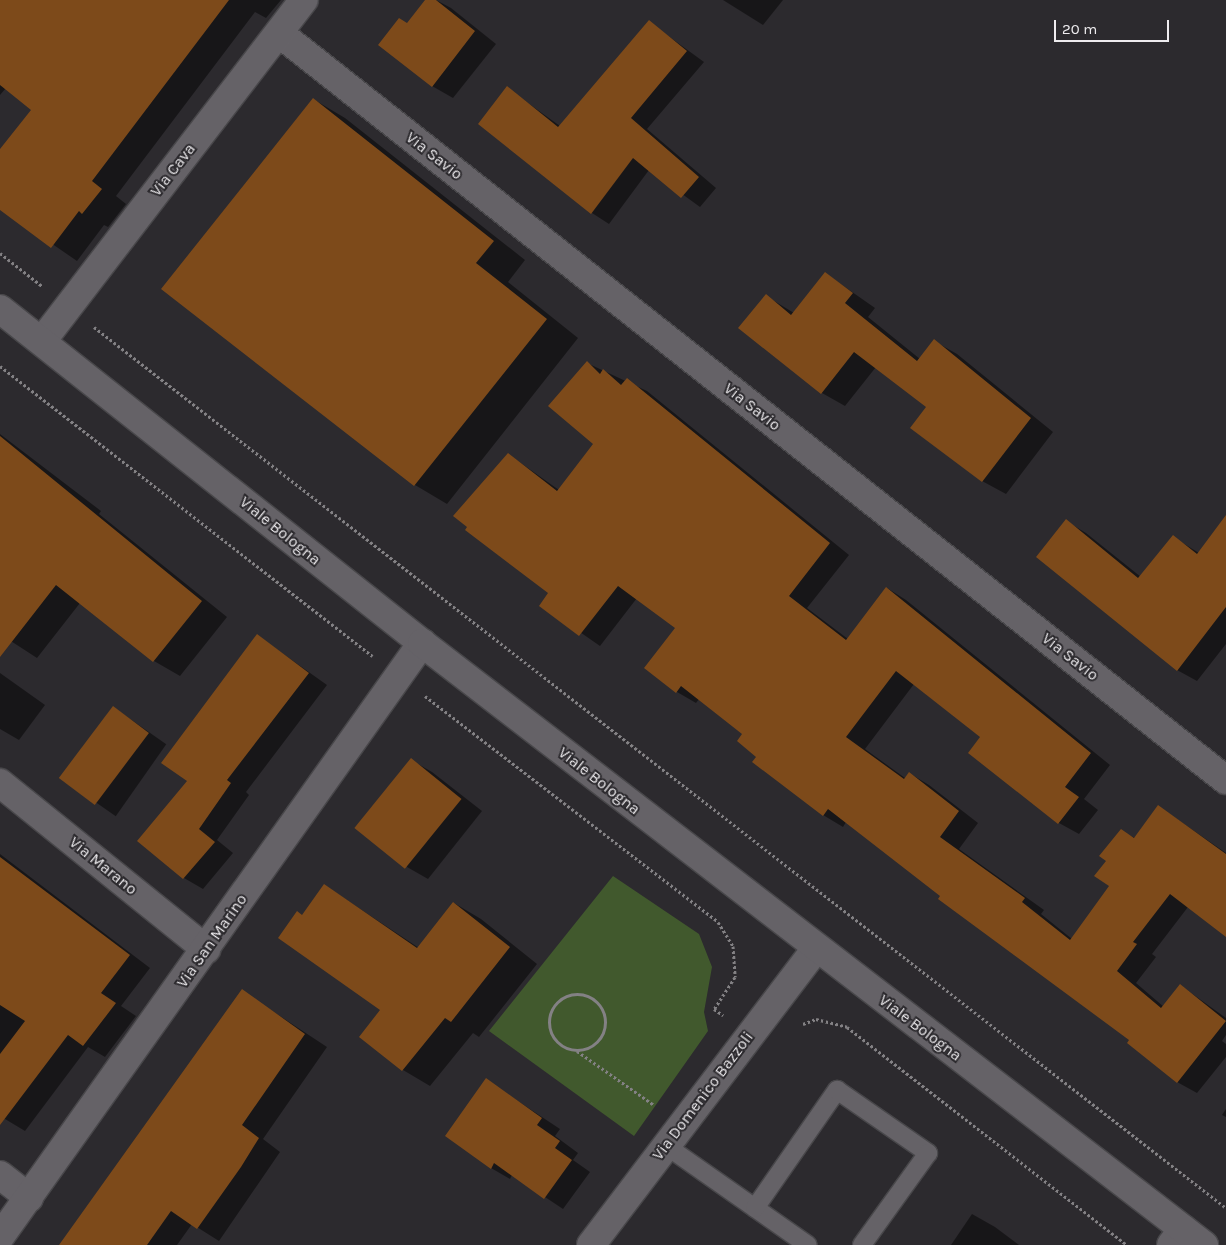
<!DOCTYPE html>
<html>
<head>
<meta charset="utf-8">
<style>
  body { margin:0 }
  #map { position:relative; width:1226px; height:1245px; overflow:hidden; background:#2c2a2e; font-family:Karla,sans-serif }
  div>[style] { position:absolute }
  .green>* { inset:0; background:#41592d }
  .shadow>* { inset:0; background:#0007; transform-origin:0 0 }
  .building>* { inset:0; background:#7d4a1a; transform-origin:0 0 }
  .path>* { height:3px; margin-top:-1.5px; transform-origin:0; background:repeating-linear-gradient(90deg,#838184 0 2.5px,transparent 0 5px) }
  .path>.ring { margin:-1.5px; padding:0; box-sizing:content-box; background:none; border:3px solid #838184; border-radius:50% }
  .roads { filter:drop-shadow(1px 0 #48474a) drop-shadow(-1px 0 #48474a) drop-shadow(0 1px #48474a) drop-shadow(0 -1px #48474a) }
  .service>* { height:18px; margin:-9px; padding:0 9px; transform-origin:9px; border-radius:9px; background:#656267 }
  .minor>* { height:28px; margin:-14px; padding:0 14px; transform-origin:14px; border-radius:14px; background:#656267 }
  .secondary>* { height:28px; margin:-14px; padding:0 14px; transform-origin:14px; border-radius:14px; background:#656267 }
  span { translate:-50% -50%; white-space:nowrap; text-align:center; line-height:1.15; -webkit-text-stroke:4px #2c2a2e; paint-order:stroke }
  .street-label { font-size:16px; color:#eeecef }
  .scale { position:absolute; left:1054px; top:20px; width:115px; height:22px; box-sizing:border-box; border:2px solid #eeecef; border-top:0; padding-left:6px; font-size:15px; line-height:18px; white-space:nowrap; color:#eeecef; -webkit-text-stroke:4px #2c2a2e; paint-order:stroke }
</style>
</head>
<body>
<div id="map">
  <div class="green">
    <div style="clip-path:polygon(613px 876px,699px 934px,712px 967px,704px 1012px,708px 1031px,634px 1136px,489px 1031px)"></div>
  </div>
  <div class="shadow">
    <div style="clip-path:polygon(0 0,281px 0,266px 18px,255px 12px,116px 196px,126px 204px,108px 227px,104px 225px,77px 261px,0 208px,0 152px,33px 109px,6px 88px,0 95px)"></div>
    <div style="clip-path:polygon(427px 0,436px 0,451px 8px,496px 44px,453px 98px,432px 86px,408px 24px)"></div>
    <div style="clip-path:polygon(723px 0,783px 0,763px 25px)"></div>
    <div style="clip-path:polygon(649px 22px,704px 62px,647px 129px,716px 188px,700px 207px,649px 170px,609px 224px,592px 213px,480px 124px,507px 88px,560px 126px)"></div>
    <div style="clip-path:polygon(313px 99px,345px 118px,525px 260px,508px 282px,578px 338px,447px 504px,415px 485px,163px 289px)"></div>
    <div style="clip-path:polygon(825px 273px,875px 308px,868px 317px,920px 359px,934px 341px,957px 354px,1053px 432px,1006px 494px,982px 481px,928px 406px,876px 367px,845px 406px,822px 393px,766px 296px,794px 313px)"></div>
    <div style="clip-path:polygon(587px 363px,647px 391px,849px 555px,807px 608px,848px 639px,887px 588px,906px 600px,1110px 765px,1084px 799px,1098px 810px,1079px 834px,1059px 823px,969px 753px,982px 737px,914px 684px,865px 749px,905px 778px,909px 773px,929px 785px,978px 823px,959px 849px,1044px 910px,1041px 914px,1072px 939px,1111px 886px,1108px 861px,1121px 831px,1135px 838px,1158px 806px,1226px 853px,1226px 935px,1188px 907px,1152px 954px,1156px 957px,1136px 983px,1164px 1007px,1180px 985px,1226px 1018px,1226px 1035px,1222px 1041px,1226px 1044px,1226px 1057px,1197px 1093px,1177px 1082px,1131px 1040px,846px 822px,843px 827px,823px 815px,758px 756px,744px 734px,699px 699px,696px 703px,677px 692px,677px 627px,637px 598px,600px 646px,541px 605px,550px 593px,508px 454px,559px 490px,595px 444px)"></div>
    <div style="clip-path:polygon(0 434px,101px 511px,99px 514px,227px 617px,180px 676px,154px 661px,80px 603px,37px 658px,0 634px)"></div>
    <div style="clip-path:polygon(1066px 521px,1086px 533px,1141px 577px,1173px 537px,1199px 553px,1226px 537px,1226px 644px,1197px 681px,1177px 670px)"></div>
    <div style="clip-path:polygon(258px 636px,327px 685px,246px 792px,249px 795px,217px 840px,233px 853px,203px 889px,184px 878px,138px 841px,189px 781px)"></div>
    <div style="clip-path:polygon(0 673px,45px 705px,19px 740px,0 729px)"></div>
    <div style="left:113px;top:707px;width:65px;height:88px;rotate:35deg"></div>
    <div style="clip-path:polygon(411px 760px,432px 772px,482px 811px,428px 879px,407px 867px)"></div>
    <div style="clip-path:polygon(0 854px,150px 968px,121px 1006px,136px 1016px,105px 1057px,88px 1047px,25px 1131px,0 1116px)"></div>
    <div style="clip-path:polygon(324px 885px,419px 948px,454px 903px,481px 919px,537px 964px,479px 1037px,473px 1033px,430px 1086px,403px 1070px,382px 1010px,303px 916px)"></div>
    <div style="clip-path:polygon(242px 991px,327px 1047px,263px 1139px,280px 1152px,219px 1241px,192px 1224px,177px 1245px,76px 1245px)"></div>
    <div style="clip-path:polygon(486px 1080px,560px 1129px,555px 1136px,578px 1153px,573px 1160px,590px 1172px,563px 1209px,512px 1175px,510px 1179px,491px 1168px)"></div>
    <div style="clip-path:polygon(1226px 1109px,1226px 1117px,1222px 1115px)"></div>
    <div style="clip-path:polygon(972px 1214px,995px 1227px,1019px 1245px,951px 1245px)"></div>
  </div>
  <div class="building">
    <div style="clip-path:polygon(0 0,229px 0,92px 181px,102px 189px,82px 214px,79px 211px,51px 248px,0 210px,0 149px,31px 110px,0 85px)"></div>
    <div style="clip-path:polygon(425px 0,436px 0,475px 31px,432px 87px,378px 45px,399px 18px,407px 23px)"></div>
    <div style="clip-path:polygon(649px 20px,687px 51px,631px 118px,699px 177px,681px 198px,633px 158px,591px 214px,478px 124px,507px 86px,558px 127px)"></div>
    <div style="clip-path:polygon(313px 98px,494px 241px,476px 263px,547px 319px,414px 486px,161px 289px)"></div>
    <div style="clip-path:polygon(825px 272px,853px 293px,845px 303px,917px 361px,934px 339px,1031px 418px,982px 482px,910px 428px,926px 407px,854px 352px,821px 394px,738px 328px,766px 294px,791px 315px)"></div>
    <div style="clip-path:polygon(587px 361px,600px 374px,603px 369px,621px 385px,627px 378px,830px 543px,789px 596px,846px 640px,886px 587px,1091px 753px,1065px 787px,1079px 797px,1058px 824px,968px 753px,980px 737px,896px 671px,846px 737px,904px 779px,909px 772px,959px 811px,940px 837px,1025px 898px,1022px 902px,1070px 940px,1109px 886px,1094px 876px,1106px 861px,1099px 856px,1121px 829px,1134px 838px,1158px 805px,1226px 854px,1226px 937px,1170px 894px,1133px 942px,1137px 944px,1117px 971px,1161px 1008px,1180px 984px,1226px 1021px,1177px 1083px,1127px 1043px,1129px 1040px,938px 899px,940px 896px,828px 809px,823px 816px,752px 762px,756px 757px,737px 741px,742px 734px,681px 686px,676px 693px,644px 668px,675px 628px,618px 586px,579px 636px,539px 606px,548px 593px,465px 530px,467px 527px,453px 516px,508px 453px,557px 491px,593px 444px,548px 406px)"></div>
    <div style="clip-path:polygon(0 436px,202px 601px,153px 662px,56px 585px,0 657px)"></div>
    <div style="clip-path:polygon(1226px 515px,1226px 607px,1177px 671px,1036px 557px,1066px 519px,1138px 578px,1173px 535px,1197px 554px)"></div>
    <div style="clip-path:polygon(257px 634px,309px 673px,227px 780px,231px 783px,199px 829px,215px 842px,183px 879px,137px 841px,187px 781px,161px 763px)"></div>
    <div style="left:113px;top:706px;width:45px;height:90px;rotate:37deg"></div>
    <div style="left:411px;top:758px;width:65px;height:90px;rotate:39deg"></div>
    <div style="clip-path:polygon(0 857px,130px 955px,101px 993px,116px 1003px,83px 1046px,68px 1035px,0 1125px,0 1054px,25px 1021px,0 1005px)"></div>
    <div style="clip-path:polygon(324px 884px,417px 948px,453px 902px,510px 947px,451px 1022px,445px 1018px,402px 1071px,359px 1037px,380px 1010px,278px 938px,297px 911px,302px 915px)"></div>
    <div style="clip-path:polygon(242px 989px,305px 1034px,242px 1125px,259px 1138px,241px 1167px,197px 1229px,171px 1211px,147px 1245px,59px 1245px)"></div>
    <div style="clip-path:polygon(486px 1078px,542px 1118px,537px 1125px,560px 1141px,555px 1148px,572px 1160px,544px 1199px,494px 1163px,491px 1169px,445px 1136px)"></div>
  </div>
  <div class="path">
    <div style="left:0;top:253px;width:53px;rotate:38.2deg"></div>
    <div style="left:94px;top:327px;width:1434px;rotate:37.89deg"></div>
    <div style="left:0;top:366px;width:472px;rotate:37.9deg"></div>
    <div style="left:425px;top:696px;width:370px;rotate:37.6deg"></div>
    <div style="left:718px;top:922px;width:28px;rotate:58deg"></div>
    <div style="left:733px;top:946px;width:31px;rotate:86deg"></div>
    <div style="left:735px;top:977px;width:38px;rotate:123deg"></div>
    <div style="left:714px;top:1009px;width:11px;rotate:34deg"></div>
    <div class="ring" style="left:549px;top:994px;width:53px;height:53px"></div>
    <div style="left:803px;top:1024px;width:14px;rotate:-21deg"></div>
    <div style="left:816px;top:1019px;width:32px;rotate:14deg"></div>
    <div style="left:847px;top:1027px;width:355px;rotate:37.9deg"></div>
    <div style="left:577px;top:1051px;width:94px;rotate:35deg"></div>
  </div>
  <div class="roads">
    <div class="service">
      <div style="left:665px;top:1145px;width:174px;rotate:35deg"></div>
      <div style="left:755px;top:1208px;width:144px;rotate:-55.2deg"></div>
      <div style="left:837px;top:1090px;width:111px;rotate:34.7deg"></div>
      <div style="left:928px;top:1153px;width:113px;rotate:125.7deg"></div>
    </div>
    <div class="minor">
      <div style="left:279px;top:33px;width:1206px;rotate:38.27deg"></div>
      <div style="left:42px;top:341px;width:430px;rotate:-52.5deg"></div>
      <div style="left:0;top:783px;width:265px;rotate:38.9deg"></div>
      <div style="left:0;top:1175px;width:37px;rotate:38deg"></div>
      <div style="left:0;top:1237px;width:729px;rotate:-54.61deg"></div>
      <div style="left:591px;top:1245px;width:372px;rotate:-52.8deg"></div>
      <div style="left:1171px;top:1245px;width:20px;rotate:-53deg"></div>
    </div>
    <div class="secondary">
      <div style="left:0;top:309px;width:538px;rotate:38.36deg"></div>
      <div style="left:422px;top:643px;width:987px;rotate:37.59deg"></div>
    </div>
  </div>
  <div class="street-label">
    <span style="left:434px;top:156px;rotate:38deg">Via Savio</span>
    <span style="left:173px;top:170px;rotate:-52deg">Via Cava</span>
    <span style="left:752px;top:407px;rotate:38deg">Via Savio</span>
    <span style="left:280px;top:531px;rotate:39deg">Viale Bologna</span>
    <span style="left:1070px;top:657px;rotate:38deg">Via Savio</span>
    <span style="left:599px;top:781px;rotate:38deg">Viale Bologna</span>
    <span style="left:103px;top:866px;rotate:39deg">Via Marano</span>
    <span style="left:212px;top:941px;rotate:-55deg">Via San Marino</span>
    <span style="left:920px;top:1028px;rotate:37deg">Viale Bologna</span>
    <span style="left:703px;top:1096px;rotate:-53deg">Via Domenico Bazzoli</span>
  </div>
  <div class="scale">20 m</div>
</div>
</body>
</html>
